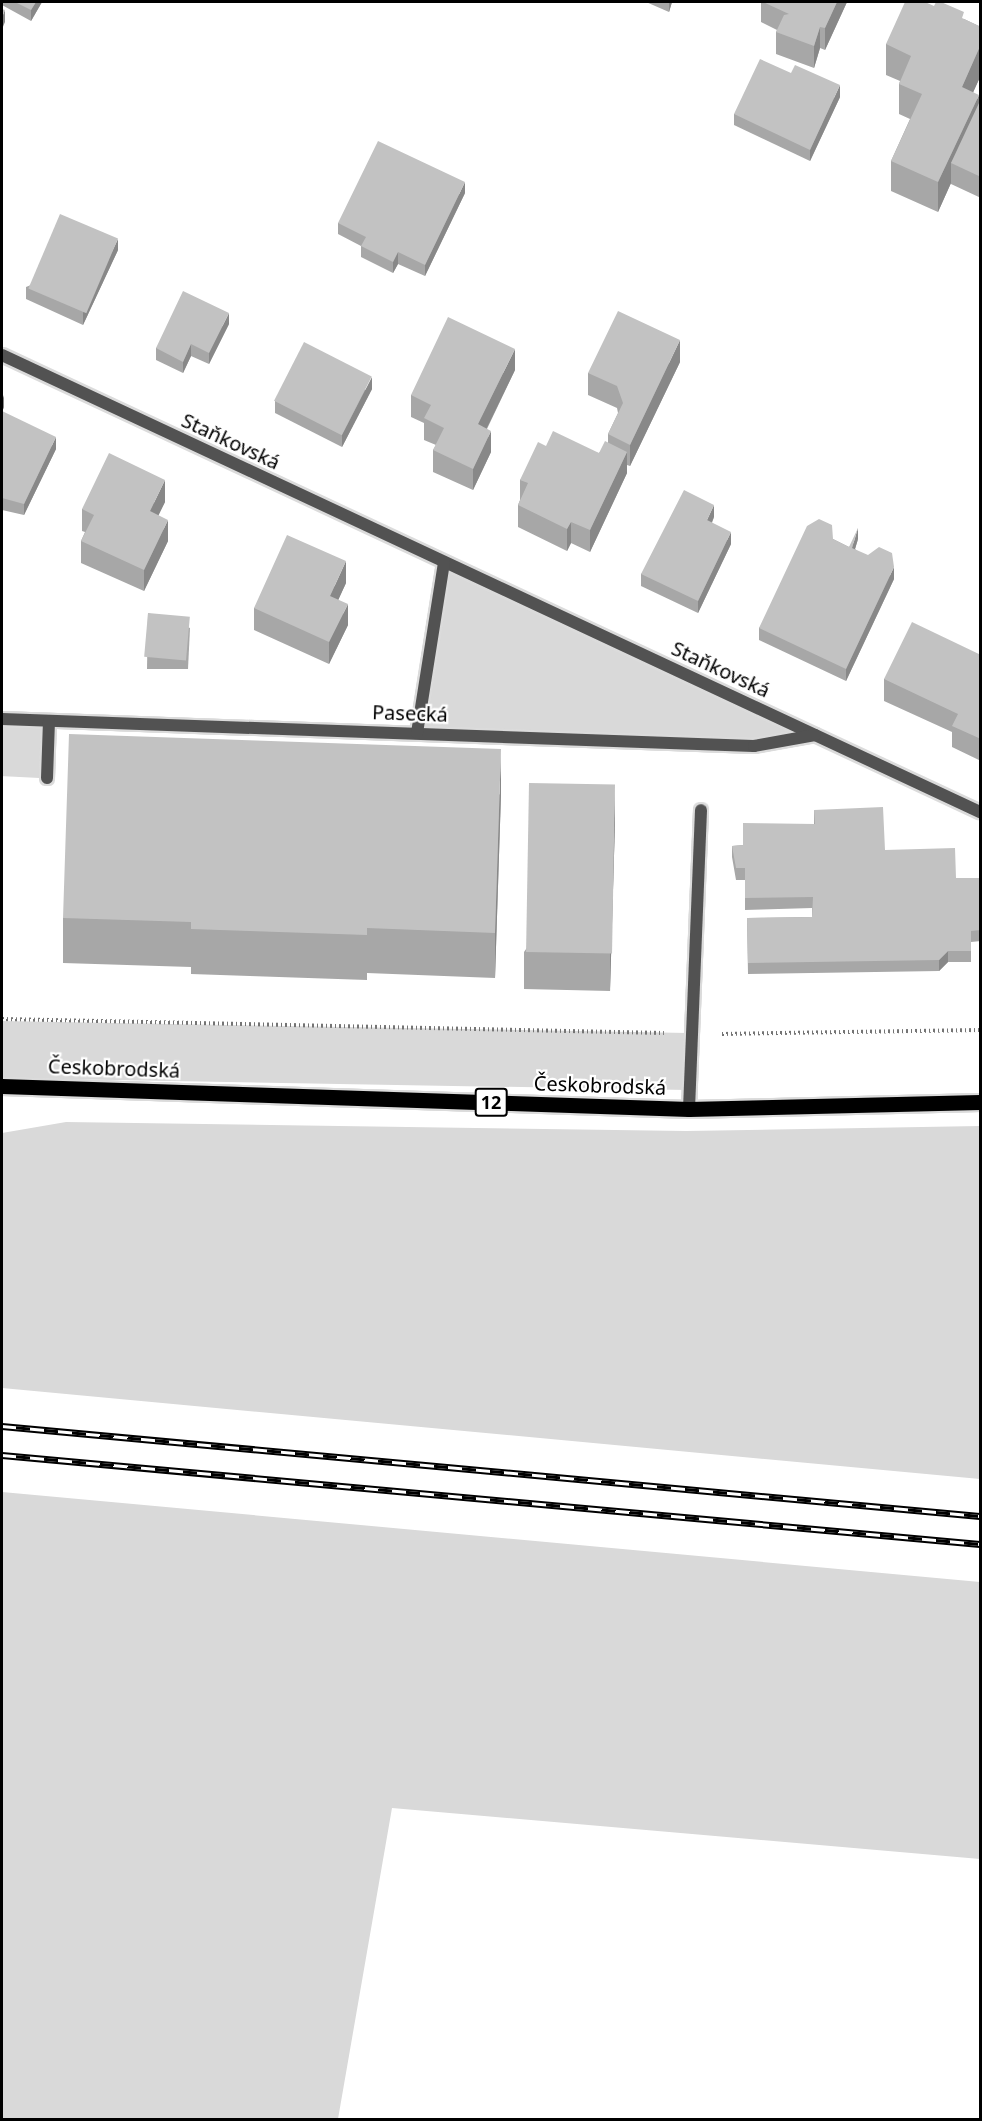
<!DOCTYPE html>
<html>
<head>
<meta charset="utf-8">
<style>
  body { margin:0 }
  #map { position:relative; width:982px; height:2121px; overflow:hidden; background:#fff; font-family:"Noto Sans",sans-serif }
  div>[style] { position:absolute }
  .green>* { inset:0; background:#d9d9d9; transform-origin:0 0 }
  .path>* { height:4px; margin-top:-2px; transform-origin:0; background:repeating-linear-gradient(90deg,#747474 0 1.5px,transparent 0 4.5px) }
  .roads { filter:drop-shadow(2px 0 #dbdbdb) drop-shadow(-2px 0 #dbdbdb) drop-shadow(0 2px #dbdbdb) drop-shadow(0 -2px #dbdbdb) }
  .lane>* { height:12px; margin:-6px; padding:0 6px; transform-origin:6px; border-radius:6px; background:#525252 }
  .street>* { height:12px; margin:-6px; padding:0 6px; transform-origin:6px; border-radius:6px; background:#525252 }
  .primary>* { height:15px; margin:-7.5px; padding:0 7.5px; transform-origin:7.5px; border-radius:7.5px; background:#000 }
  .rail>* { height:7px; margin-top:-3.5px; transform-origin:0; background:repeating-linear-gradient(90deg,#fff 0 14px,#000 0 28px); box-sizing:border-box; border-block:2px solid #000 }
  .wall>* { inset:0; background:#a7a7a7 }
  .shaded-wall>* { inset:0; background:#888 }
  .building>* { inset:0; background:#c2c2c2; transform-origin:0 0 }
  span { translate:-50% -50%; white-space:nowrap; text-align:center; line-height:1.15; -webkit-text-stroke:4.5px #fff; paint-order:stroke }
  .shield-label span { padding:2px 4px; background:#fff; border:2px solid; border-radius:4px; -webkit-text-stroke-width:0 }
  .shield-label { font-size:18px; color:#000; font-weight:700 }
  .street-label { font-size:20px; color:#000 }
  .frame { position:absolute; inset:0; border:3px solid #000; pointer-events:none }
</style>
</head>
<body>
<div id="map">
  <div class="green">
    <div style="clip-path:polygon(449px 570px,793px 733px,754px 746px,424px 728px)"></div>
    <div style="left:2px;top:721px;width:45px;height:55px;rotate:3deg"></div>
    <div style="left:2px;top:1021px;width:686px;height:57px;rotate:1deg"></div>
    <div style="clip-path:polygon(66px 1122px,686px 1131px,980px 1126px,980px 1479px,2px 1388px,2px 1133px)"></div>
    <div style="clip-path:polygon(2px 1492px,980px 1582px,980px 1859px,392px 1808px,338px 2119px,2px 2119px)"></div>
  </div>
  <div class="path">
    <div style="left:2px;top:1019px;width:662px;rotate:1.21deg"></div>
    <div style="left:722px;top:1034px;width:258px;rotate:-0.9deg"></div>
  </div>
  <div class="roads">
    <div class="lane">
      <div style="left:689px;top:1109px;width:299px;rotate:-87.7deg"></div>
    </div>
    <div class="street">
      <div style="left:2px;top:355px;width:1080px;rotate:25.05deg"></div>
      <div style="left:2px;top:719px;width:752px;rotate:2.06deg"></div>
      <div style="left:754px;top:746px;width:62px;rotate:-10.2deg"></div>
      <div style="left:417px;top:733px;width:173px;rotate:-81deg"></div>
      <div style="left:47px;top:778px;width:57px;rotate:-88deg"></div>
    </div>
    <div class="primary">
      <div style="left:2px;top:1086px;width:687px;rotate:1.92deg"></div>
      <div style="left:689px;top:1109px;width:291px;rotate:-1.4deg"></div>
    </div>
  </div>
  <div class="rail">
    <div style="left:2px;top:1426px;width:982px;rotate:5.26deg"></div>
    <div style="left:2px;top:1455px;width:982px;rotate:5.2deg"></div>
  </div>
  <div class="wall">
    <div style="clip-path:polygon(2px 2px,42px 2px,31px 21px,2px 5px)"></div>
    <div style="clip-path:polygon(646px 2px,672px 2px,669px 12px)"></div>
    <div style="clip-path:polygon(761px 2px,847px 2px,825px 50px,820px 48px,814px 68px,776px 54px,776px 32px,777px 30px,761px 22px)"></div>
    <div style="clip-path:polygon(964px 19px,981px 27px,981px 75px,973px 92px,979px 103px,981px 104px,981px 198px,951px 184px,951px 183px,938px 212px,891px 191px,891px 161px,910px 119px,899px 114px,899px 84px,900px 81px,886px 75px,886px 44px)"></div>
    <div style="clip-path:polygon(840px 97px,810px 161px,734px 125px,734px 114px)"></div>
    <div style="clip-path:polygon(465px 193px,425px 276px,398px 264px,393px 273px,361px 257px,361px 246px,338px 234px,338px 223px)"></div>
    <div style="clip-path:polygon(118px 250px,83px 325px,26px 299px,26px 287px)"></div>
    <div style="clip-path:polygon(229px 324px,209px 364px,191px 356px,183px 373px,156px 360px,156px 348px)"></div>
    <div style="clip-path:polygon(680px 362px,630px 466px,627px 465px,627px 473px,590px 552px,571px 543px,567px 551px,518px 527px,518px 505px,520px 500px,520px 480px,546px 446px,599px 453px,608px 443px,608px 434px,618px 413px,617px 408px,588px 395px,588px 373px)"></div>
    <div style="clip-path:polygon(515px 370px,487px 429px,491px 452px,473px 490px,433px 472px,433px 450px,436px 445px,424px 440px,424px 423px,411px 417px,411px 395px)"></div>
    <div style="clip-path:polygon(372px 389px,342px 447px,275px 413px,275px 401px)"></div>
    <div style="clip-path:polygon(2px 394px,4px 407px,2px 412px,56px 449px,24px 515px,2px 510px)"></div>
    <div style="clip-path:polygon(165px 502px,158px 515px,168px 541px,144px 591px,81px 563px,81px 541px,85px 532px,82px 531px,82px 509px)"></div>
    <div style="clip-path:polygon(714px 517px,712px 523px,731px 544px,698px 613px,641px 586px,641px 574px)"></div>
    <div style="clip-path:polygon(833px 539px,849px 547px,858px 539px,855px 549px,894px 579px,846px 681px,759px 640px,759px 628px)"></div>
    <div style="clip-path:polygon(346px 583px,338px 600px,348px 625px,329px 664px,254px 630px,254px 608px)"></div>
    <div style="clip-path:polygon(148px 613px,190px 628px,188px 669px,147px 669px)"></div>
    <div style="clip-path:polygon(981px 655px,981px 761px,952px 747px,952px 732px,884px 701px,884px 679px)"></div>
    <div style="clip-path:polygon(501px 794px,495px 978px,367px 973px,367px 980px,191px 974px,191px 967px,63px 963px,63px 918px)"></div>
    <div style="clip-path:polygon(814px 810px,885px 850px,956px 878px,981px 878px,981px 941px,971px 942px,971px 962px,948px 962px,939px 971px,748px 974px,747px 918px,812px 917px,812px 908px,745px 910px,745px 880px,736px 880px,732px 857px,732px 846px,743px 845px,814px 824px)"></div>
    <div style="clip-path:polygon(615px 822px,610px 991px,524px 989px,524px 952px)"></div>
  </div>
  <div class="shaded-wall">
    <div style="clip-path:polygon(36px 2px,42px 2px,31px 21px,31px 10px)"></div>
    <div style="clip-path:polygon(669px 2px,672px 2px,669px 12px)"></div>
    <div style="clip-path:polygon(837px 2px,847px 2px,825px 50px,825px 28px)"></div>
    <div style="clip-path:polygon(5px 10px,5px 22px,2px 29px,2px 17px)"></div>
    <div style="clip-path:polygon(820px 27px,820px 48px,814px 68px,814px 46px)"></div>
    <div style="clip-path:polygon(981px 44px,981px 75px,962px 117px,962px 87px)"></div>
    <div style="clip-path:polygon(840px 85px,840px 97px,810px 161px,810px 150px)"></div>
    <div style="clip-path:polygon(979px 95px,979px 125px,951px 163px,951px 183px,938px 212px,938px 182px)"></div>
    <div style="clip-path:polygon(465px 182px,465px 193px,425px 276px,425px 265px)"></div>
    <div style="clip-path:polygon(118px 239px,118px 250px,83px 325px,83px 313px)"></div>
    <div style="clip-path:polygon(398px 252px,398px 264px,393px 273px,393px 262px)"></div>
    <div style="clip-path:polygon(229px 313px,229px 324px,209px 364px,209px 353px)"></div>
    <div style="clip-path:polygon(680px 340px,680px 362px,630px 466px,630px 445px)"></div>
    <div style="clip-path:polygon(191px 344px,191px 356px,183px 373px,183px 362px)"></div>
    <div style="clip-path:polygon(515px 349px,515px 370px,478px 446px,478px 424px)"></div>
    <div style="clip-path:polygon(372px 377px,372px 389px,342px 447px,342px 435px)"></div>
    <div style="clip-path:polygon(4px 395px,4px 407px,2px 412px,2px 401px)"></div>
    <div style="clip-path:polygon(491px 431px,491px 452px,473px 490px,473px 469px)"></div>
    <div style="clip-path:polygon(56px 437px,56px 449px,24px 515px,24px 504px)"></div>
    <div style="clip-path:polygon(627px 452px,627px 473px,590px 552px,590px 530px)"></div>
    <div style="clip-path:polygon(165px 480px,165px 502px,150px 533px,150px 511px)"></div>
    <div style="clip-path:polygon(714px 505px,714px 517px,707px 532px,707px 520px)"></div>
    <div style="clip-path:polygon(168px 520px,168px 541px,144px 591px,144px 570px)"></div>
    <div style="clip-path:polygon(571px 522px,571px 543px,567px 551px,567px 529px)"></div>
    <div style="clip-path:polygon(858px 528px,858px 539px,852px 559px,852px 548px)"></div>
    <div style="clip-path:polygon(731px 532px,731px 544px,698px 613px,698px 601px)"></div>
    <div style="clip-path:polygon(346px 561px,346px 583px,330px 618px,330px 596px)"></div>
    <div style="clip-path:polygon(894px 567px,894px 579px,846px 681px,846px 669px)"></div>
    <div style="clip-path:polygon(348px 604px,348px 625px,329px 664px,329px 642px)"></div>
    <div style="clip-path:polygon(501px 749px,501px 794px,495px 978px,495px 933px)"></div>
    <div style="clip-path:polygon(615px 785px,615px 822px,610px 991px,610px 954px)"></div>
    <div style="clip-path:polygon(948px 951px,948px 962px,939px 971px,939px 960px)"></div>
  </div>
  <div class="building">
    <div style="clip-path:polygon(15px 2px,36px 2px,31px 10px)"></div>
    <div style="clip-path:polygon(763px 2px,837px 2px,825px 28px,820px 27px,814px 46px,776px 32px,784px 15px,789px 14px)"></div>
    <div style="clip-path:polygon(905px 2px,925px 2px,934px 6px,936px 2px,941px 2px,964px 12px,962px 18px,981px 27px,981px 44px,962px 87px,979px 95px,938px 182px,891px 161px,922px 94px,899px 84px,911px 56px,886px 44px)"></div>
    <div style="clip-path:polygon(2px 9px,5px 10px,2px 17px)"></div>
    <div style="clip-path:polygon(760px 59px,791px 73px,795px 65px,840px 85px,810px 150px,734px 114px)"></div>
    <div style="clip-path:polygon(979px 103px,981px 104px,981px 177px,951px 163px)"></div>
    <div style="clip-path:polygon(378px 141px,465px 182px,425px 265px,398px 252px,393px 262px,361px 246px,366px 237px,338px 223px)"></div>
    <div style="left:60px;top:214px;width:63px;height:81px;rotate:23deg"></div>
    <div style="clip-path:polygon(183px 291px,229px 313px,209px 353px,191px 344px,183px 362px,156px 348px)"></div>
    <div style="clip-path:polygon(618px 311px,680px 340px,630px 445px,608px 434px,623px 403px,617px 386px,588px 373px)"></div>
    <div style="clip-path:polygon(448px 317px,515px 349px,478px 424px,491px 431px,473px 469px,433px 450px,444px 428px,424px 418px,431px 405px,411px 395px)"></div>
    <div style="left:304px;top:342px;width:76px;height:66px;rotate:27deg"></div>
    <div style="clip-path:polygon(2px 411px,56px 437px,24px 504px,2px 498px)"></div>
    <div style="clip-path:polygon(553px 431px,599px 453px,605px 441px,627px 452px,590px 530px,571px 522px,567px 529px,518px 505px,528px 483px,520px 480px,538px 442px,546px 446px)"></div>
    <div style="clip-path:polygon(109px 453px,165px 480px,150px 511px,168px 520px,144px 570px,81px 541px,94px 515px,82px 509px)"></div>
    <div style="clip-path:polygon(684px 490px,714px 505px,707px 520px,731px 532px,698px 601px,641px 574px)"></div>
    <div style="clip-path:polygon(819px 519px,832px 525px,833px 539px,849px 547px,858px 528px,852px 548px,868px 555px,879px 547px,892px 553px,894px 567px,846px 669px,759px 628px,807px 526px)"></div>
    <div style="clip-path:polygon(287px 535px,346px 561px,330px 596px,348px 604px,329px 642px,254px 608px)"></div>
    <div style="left:148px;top:613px;width:42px;height:44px;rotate:5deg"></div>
    <div style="clip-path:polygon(912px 622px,981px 655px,981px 739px,952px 726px,958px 714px,884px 679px)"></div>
    <div style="clip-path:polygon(69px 734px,501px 749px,495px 933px,367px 928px,367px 935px,191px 929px,191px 922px,63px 918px)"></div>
    <div style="left:529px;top:783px;width:86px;height:169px;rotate:1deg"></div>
    <div style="clip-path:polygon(883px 807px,885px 850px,955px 848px,956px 878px,981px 878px,981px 930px,971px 931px,971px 951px,948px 951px,939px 960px,748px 963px,747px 918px,812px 917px,813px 897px,745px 898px,745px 868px,736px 868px,732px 846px,743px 845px,743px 823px,815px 824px,814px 810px)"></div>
  </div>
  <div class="shield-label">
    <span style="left:491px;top:1102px">12</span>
  </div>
  <div class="street-label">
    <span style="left:231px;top:441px;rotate:25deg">Staňkovská</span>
    <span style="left:721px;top:669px;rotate:25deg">Staňkovská</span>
    <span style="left:410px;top:713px;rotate:2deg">Pasecká</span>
    <span style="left:114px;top:1068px;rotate:2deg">Českobrodská</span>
    <span style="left:600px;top:1085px;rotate:2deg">Českobrodská</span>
  </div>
  <div class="frame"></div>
</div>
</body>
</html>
